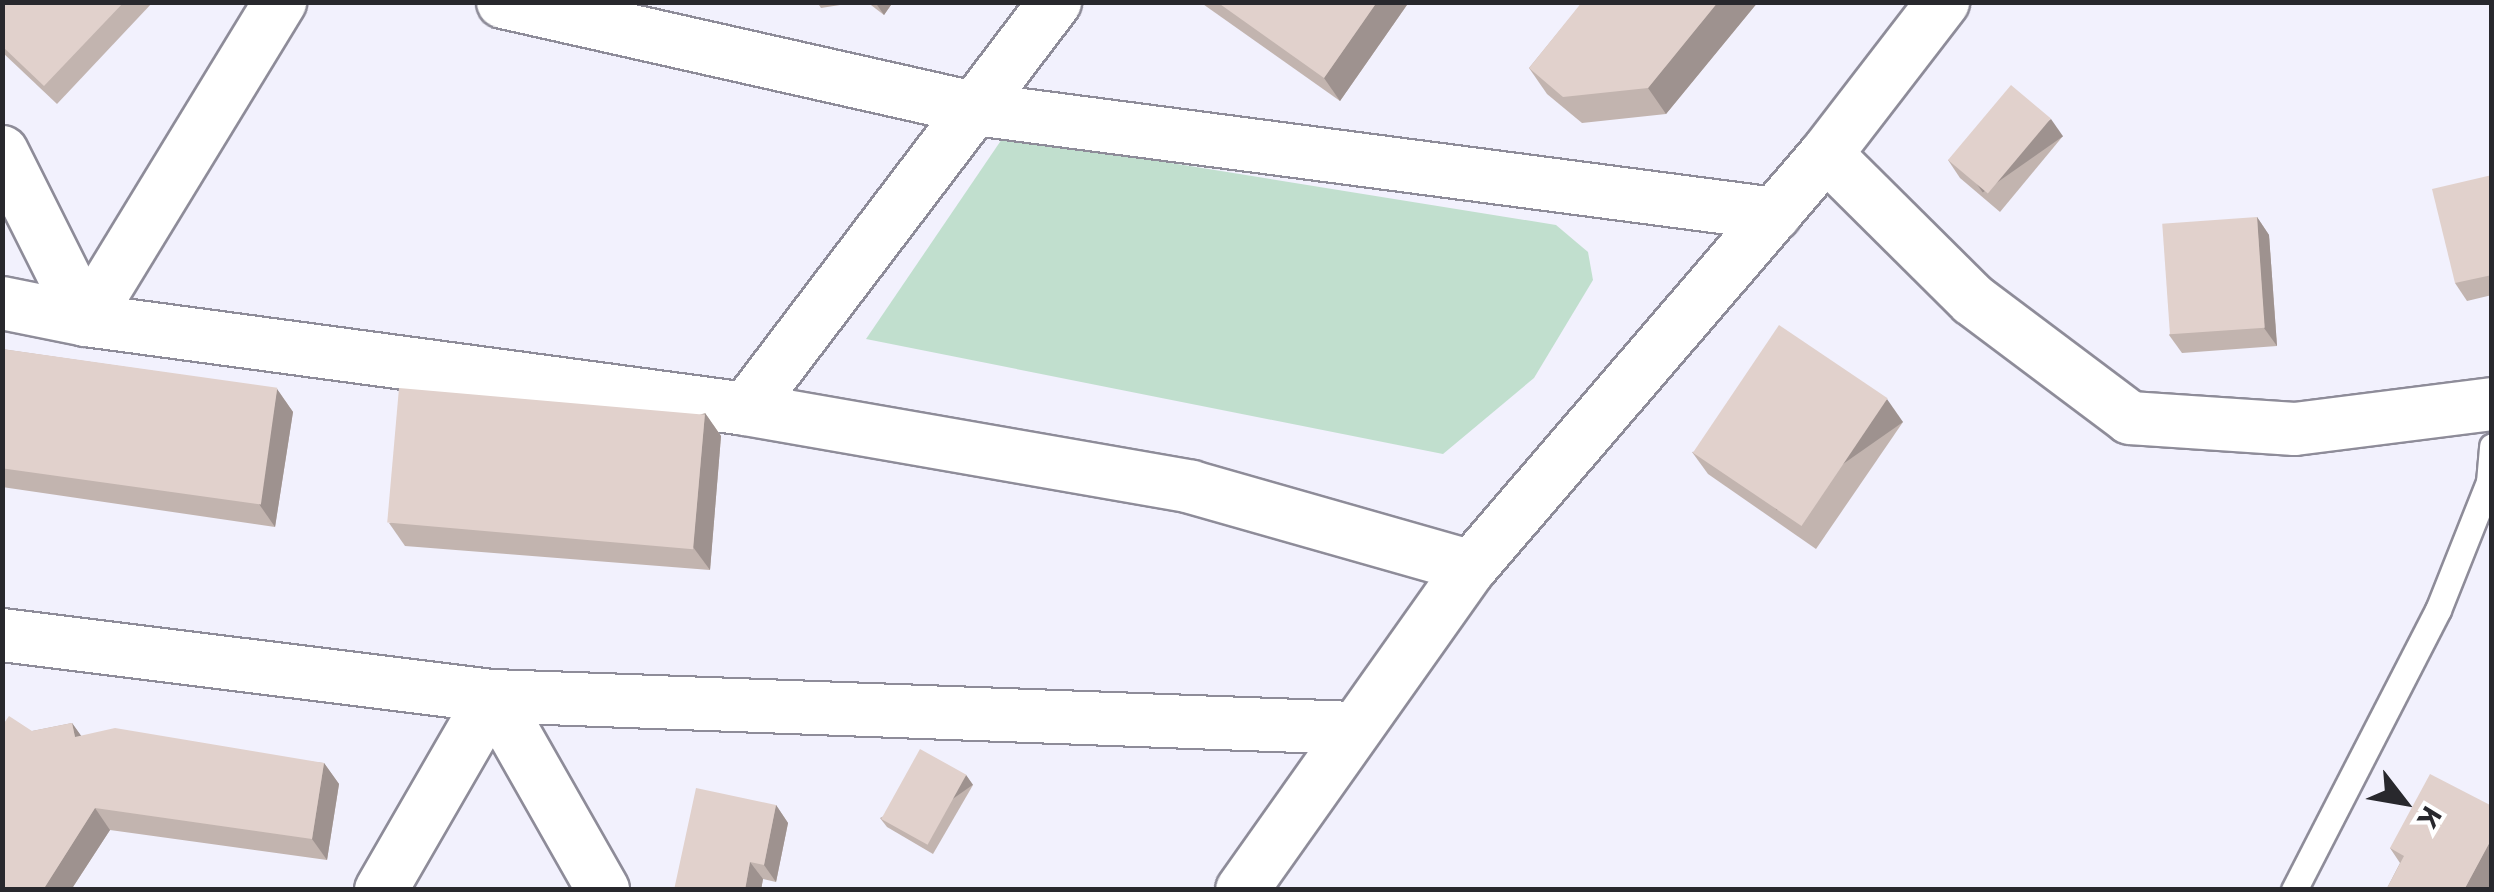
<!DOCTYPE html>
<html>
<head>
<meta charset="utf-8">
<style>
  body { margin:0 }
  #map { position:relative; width:2494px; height:892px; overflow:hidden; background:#f2f1fd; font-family:"IBM Plex Sans",sans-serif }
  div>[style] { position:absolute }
  .green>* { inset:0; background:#c1dfce }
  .roads { filter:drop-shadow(2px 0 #8e8c99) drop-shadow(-2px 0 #8e8c99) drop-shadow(0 2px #8e8c99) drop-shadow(0 -2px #8e8c99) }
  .lane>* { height:25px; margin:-12.5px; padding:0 12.5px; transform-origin:12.5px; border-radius:12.5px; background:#fff }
  .street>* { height:52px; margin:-26px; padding:0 26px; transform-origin:26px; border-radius:26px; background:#fff }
  .wall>* { inset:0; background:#c2b4af }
  .shaded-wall>* { inset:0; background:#9e928f; transform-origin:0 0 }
  .building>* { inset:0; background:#e1d1cc; transform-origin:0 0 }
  span { translate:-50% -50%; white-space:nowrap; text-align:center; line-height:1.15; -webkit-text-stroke:9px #fff; paint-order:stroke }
  .frame { position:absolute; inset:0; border:5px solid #28282d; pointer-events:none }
  .north { position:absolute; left:2354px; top:752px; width:100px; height:100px; -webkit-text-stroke:8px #fff; paint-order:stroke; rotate:121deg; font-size:28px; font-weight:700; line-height:40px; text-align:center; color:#28282d }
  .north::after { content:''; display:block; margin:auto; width:35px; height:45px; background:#28282d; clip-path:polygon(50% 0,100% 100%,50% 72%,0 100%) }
</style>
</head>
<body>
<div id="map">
  <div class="green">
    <div style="clip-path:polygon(1004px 136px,1556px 225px,1588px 252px,1593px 280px,1534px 378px,1443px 454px,866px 339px)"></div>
  </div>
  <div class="roads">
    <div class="lane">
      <div style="left:2294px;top:890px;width:315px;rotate:-62.8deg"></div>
      <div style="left:2438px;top:610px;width:138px;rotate:-68.3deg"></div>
      <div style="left:2489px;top:482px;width:36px;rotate:-85deg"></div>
    </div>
    <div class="street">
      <div style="left:503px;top:2px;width:485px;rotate:12.7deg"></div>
      <div style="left:976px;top:109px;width:806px;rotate:7.49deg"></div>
      <div style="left:2px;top:152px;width:188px;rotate:63.4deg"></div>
      <div style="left:1826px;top:154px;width:207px;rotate:44.8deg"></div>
      <div style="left:1973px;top:300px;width:196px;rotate:36.9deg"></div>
      <div style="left:2130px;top:418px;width:165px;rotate:3.8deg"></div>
      <div style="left:2295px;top:429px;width:199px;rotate:-7.2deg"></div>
      <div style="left:2px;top:303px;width:86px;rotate:11.4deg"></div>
      <div style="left:86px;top:320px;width:666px;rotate:7.68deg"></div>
      <div style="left:746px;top:409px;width:452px;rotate:9.9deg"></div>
      <div style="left:1191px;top:487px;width:291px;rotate:15.9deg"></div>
      <div style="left:86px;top:320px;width:373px;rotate:-58.6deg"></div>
      <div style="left:746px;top:409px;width:511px;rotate:-52.79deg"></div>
      <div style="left:2px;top:635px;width:495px;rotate:7.1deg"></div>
      <div style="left:493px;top:696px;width:863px;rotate:2.13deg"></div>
      <div style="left:493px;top:696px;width:223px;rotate:60.4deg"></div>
      <div style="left:381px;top:890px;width:224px;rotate:-60deg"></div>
      <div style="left:1242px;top:890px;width:396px;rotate:-54.7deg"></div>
      <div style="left:1471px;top:567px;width:545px;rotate:-49.32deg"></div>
      <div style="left:1826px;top:154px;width:192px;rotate:-52.4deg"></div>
    </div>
  </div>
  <div class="wall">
    <div style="clip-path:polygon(2px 2px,153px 2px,57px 104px,2px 52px)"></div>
    <div style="clip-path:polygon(817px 2px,859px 2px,821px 8px)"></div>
    <div style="clip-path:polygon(867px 2px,893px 2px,884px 15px)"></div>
    <div style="clip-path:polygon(1200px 2px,1409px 2px,1340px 101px)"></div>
    <div style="clip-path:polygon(1583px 2px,1758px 2px,1666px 114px,1582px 123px,1547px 94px,1529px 68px)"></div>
    <div style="clip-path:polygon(2063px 136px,2000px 212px,1960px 178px,1948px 160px)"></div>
    <div style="clip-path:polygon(2492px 175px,2492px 295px,2467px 301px,2455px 283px)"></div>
    <div style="clip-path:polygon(2257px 217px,2269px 235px,2277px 346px,2182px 353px,2169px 335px)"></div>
    <div style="clip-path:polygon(2px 349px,277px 389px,293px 412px,275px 527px,2px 487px)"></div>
    <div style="clip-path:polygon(705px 413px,721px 436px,710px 570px,405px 546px,389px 523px)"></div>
    <div style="clip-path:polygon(1903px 422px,1816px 549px,1708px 474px,1692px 452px)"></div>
    <div style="clip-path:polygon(72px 723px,81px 736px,324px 763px,339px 784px,327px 860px,110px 830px,71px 890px,2px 890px,32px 731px)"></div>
    <div style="clip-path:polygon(966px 775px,973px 785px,933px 854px,887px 827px,880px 818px)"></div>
    <div style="clip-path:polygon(776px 805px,788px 823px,776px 882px,763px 879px,761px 890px,674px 890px)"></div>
    <div style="clip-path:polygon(2492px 806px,2490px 890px,2386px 890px,2400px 863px,2390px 848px)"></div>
  </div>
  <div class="shaded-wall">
    <div style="clip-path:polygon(875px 2px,893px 2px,884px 15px)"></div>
    <div style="clip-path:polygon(1377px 2px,1409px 2px,1340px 101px,1324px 78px)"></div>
    <div style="clip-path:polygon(1718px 2px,1758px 2px,1666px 114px,1648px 88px)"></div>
    <div style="left:2051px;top:119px;width:21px;height:98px;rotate:55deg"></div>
    <div style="clip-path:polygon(2257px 217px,2269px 235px,2277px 346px,2264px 328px)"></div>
    <div style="clip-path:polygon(277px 389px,293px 412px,275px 527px,259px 504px)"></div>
    <div style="left:1887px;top:399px;width:28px;height:154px;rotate:55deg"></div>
    <div style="clip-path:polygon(705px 413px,721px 436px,710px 570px,693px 547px)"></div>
    <div style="clip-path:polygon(72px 723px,87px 744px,75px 737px)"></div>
    <div style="clip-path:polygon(324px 763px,339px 784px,327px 860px,312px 839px)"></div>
    <div style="left:966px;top:775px;width:12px;height:80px;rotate:55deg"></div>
    <div style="clip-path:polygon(776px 805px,788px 823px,776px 882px,764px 865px)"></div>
    <div style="clip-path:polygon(95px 808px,110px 830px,71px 890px,43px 890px)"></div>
    <div style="clip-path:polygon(2492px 838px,2492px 887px,2490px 890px,2464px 890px)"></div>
    <div style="clip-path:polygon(750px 862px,763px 879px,761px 890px,745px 890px)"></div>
  </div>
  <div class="building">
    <div style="clip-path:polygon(2px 2px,124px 2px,44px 86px,2px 46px)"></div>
    <div style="clip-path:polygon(1217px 2px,1377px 2px,1324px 78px)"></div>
    <div style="clip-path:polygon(1582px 2px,1718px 2px,1648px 88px,1563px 97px,1529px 68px)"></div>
    <div style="left:2011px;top:85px;width:52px;height:98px;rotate:40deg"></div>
    <div style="clip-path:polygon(2492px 175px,2492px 275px,2455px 283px,2432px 189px)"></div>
    <div style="left:2257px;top:217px;width:111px;height:95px;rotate:86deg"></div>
    <div style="left:1779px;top:325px;width:131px;height:154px;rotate:34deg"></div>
    <div style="left:2px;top:349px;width:278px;height:118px;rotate:8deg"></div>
    <div style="left:399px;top:388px;width:307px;height:135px;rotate:5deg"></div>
    <div style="clip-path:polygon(9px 716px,32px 731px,72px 723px,75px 737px,115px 728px,324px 763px,312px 839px,95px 808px,43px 890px,2px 890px,2px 726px)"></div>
    <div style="left:920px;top:749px;width:53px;height:80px;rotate:29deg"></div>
    <div style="clip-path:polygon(2430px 774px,2492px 806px,2492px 838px,2464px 890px,2386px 890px,2404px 856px,2390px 848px)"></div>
    <div style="clip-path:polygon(696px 788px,776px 805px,764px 865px,750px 862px,745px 890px,674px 890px)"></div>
  </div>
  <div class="frame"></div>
  <div class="north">K</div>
</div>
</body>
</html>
